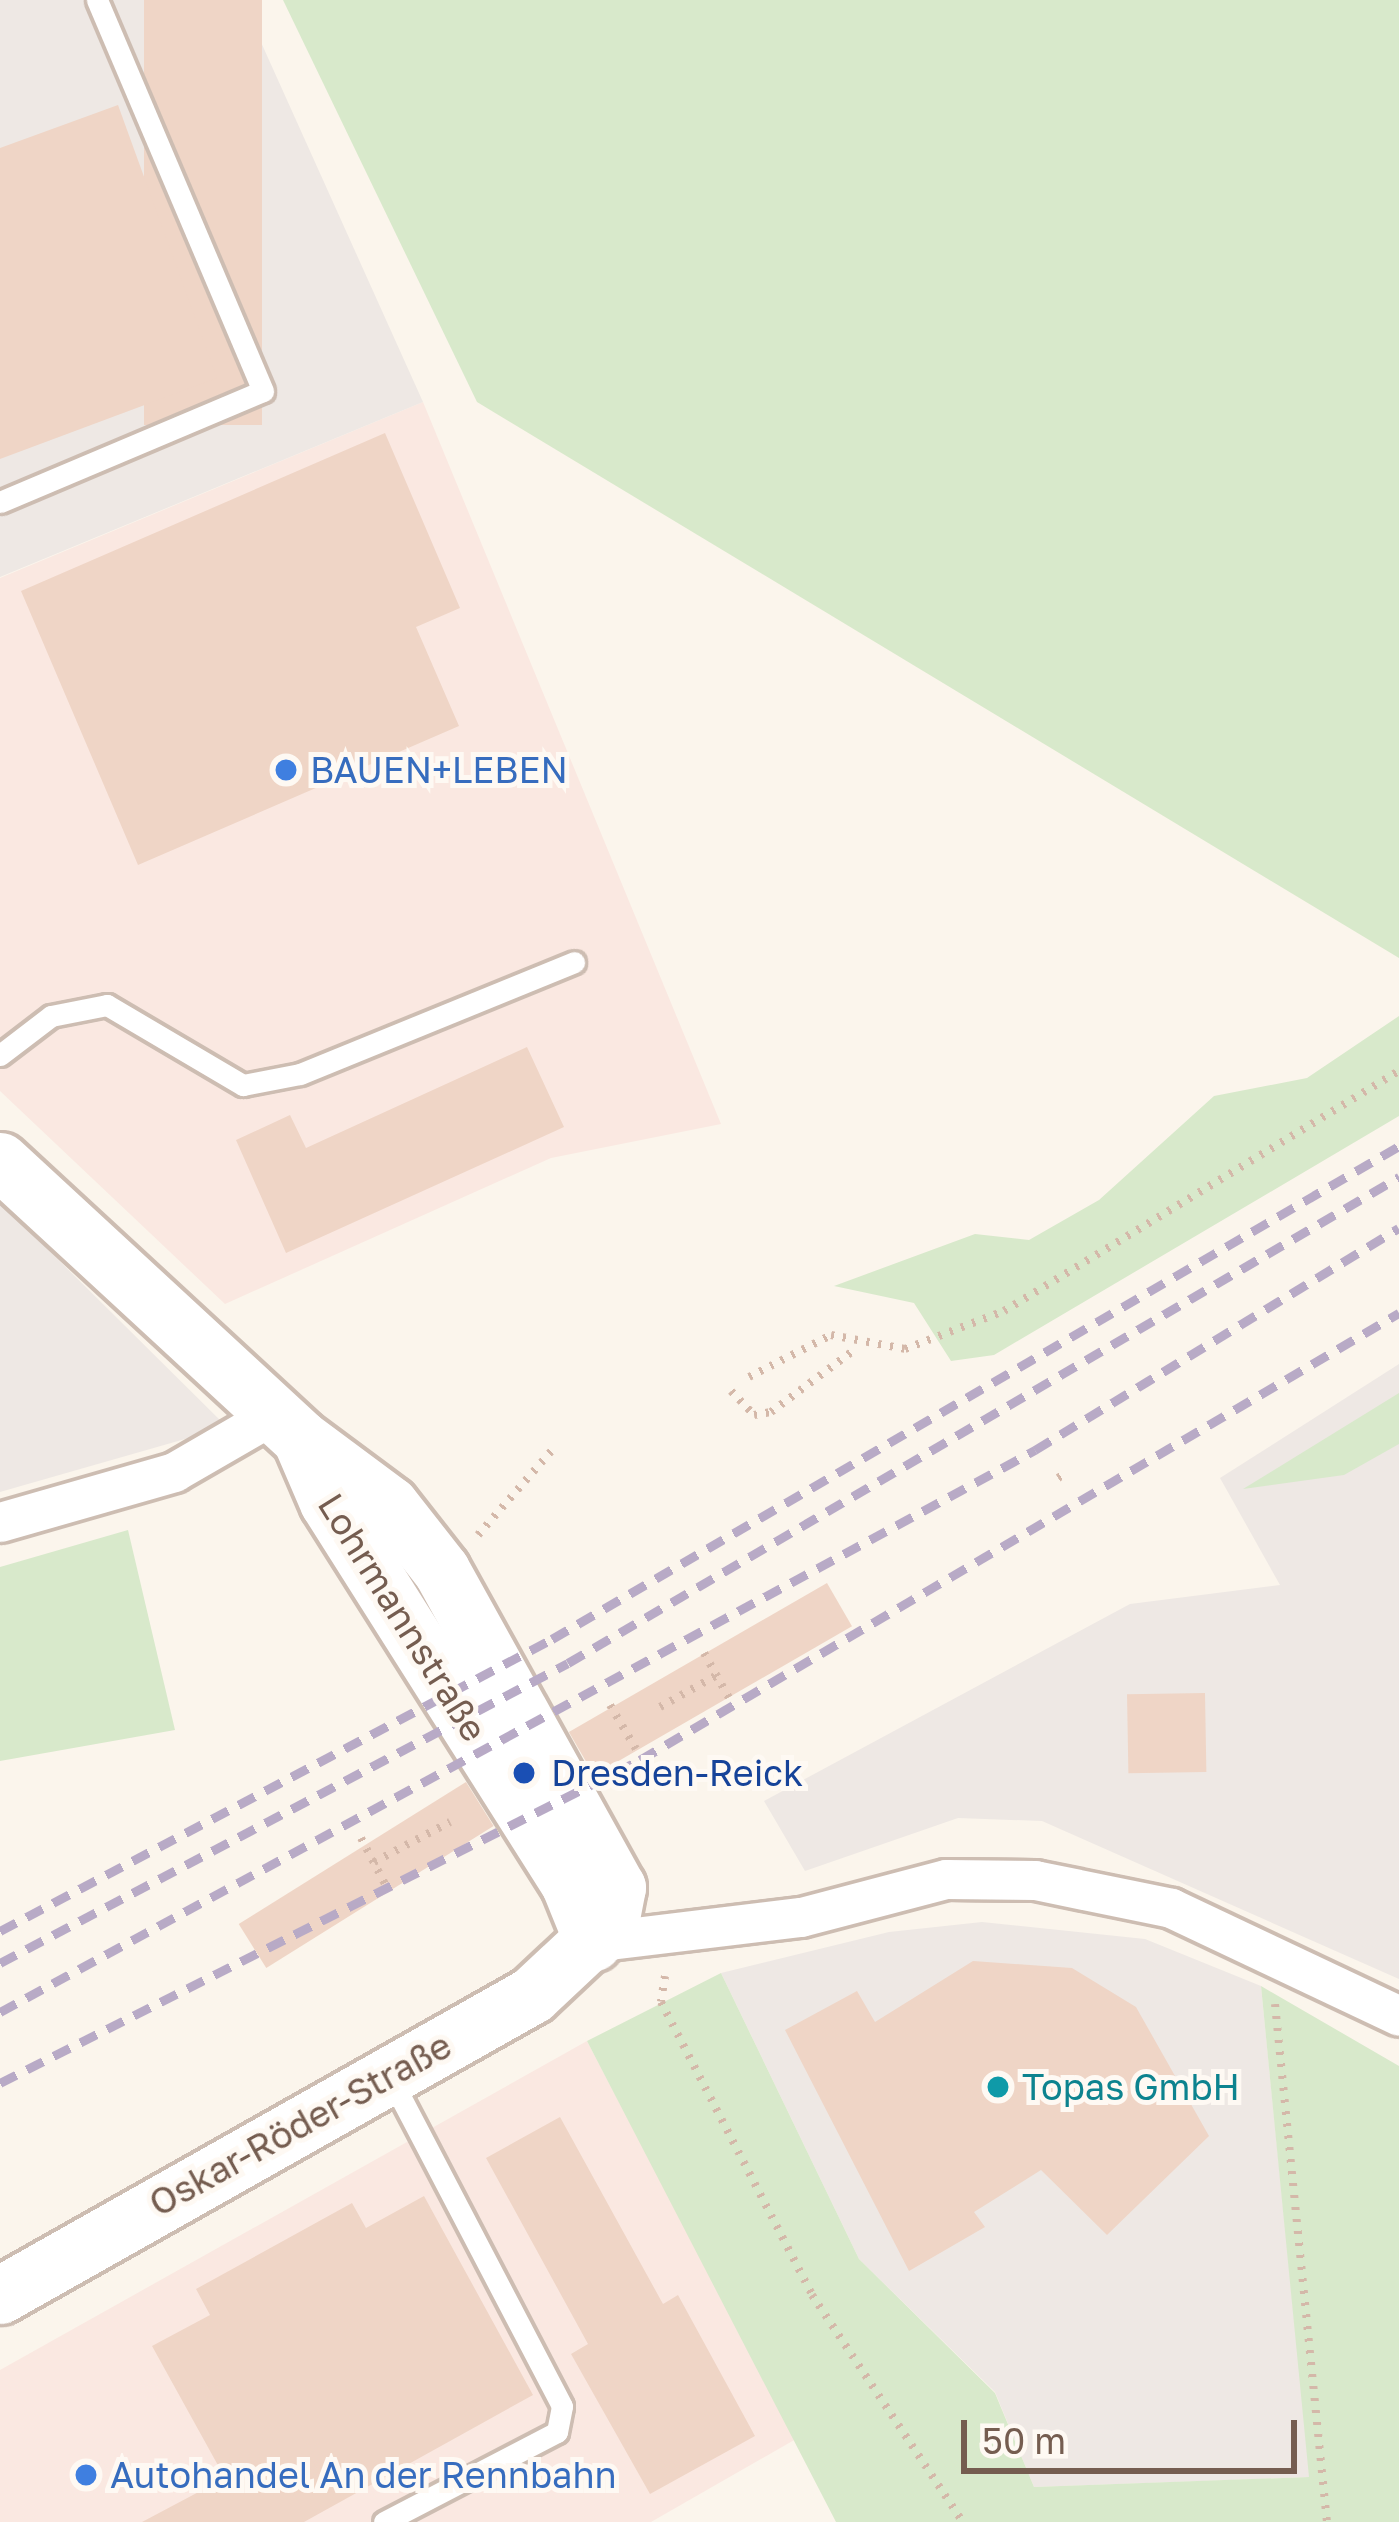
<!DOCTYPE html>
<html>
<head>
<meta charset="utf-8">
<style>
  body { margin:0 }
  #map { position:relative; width:1399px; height:2522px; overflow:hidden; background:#fbf5ec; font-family:"Golos Text",sans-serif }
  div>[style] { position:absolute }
  .commercial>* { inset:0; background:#fae8e1 }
  .industrial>* { inset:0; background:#eee8e4 }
  .green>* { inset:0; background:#d8e9cb }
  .building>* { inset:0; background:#efd5c6; transform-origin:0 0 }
  .path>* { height:8px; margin-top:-4px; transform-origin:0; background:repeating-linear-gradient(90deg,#d4b8a9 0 3px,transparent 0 12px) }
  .roads { filter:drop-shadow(3px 0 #cdbdb2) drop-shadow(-3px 0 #cdbdb2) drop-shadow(0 3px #cdbdb2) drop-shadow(0 -3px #cdbdb2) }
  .lane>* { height:21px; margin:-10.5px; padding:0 10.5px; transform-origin:10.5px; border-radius:10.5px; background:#fff }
  .street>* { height:39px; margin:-19.5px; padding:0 19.5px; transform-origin:19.5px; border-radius:19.5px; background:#fff }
  .secondary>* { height:57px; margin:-28.5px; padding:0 28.5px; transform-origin:28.5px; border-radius:28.5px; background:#fff }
  .rail>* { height:9px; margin-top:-4.5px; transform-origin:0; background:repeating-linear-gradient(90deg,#b8aac6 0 18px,transparent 0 30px) }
  .dots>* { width:33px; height:33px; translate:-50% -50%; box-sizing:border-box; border:6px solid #fef9f3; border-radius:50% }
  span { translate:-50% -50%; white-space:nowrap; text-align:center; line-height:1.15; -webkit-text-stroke:10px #fef9f3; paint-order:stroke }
  .shop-label { font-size:36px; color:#366cbe }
  .left { translate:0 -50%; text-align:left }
  .street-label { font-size:36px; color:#755d50 }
  .transit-label { font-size:36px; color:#164399 }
  .culture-label { font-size:36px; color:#0d838f }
  .scale { position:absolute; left:961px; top:2420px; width:336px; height:54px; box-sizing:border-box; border:6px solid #755d50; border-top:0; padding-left:15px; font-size:36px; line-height:42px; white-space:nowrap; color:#755d50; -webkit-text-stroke:9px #fef9f3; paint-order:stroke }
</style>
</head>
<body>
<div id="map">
  <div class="commercial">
    <div style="clip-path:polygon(423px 402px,721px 1124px,551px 1158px,225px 1304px,0 1091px,0 578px)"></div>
    <div style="clip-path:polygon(587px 2041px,796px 2439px,651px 2522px,0 2522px,0 2370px)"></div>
  </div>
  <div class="industrial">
    <div style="clip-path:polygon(0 0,242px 0,423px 402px,0 577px)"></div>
    <div style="clip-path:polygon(0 1202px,227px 1427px,0 1492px)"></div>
    <div style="clip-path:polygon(1399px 1364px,1399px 1979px,1042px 1821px,958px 1818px,805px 1871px,764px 1801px,1130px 1604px,1280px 1585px,1220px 1478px)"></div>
    <div style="clip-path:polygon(982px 1922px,1145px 1939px,1261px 1986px,1310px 2477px,1034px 2487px,995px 2392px,859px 2259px,721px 1973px,889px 1932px)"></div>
  </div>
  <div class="green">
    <div style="clip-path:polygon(283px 0,1399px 0,1399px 958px,477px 402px)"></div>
    <div style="clip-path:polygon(1399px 1016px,1399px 1116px,994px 1355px,951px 1361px,914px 1303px,834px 1286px,975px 1234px,1029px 1240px,1099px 1200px,1214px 1096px,1307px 1078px)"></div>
    <div style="clip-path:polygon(1399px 1393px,1399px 1444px,1344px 1475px,1243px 1489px)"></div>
    <div style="clip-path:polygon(128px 1530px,175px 1730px,0 1761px,0 1567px)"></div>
    <div style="clip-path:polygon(721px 1973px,859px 2259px,995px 2393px,1034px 2487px,1309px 2477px,1261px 1986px,1399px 2066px,1399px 2522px,836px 2522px,587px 2041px)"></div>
  </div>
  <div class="building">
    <div style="left:144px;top:0;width:118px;height:425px"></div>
    <div style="clip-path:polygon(118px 105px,217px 378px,0 459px,0 148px)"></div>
    <div style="clip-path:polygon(385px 433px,460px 608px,416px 627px,459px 726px,138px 865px,21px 591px)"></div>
    <div style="clip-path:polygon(527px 1047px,564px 1127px,286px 1253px,236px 1140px,290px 1115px,306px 1148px)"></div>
    <div style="left:827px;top:1583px;width:50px;height:298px;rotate:60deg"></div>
    <div style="left:1205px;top:1693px;width:79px;height:78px;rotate:89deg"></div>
    <div style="left:466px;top:1782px;width:52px;height:268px;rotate:58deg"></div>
    <div style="clip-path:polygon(973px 1961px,1072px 1968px,1136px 2007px,1209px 2136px,1107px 2235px,1041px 2170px,974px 2212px,985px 2227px,909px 2271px,785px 2030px,857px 1991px,875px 2022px)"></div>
    <div style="clip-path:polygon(560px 2117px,663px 2304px,678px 2295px,755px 2436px,650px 2494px,571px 2354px,588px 2344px,486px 2158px)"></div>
    <div style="clip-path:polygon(424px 2196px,533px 2395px,304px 2522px,142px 2522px,225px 2478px,152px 2346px,210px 2315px,196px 2289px,352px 2203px,366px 2228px)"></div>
  </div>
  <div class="path">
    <div style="left:749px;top:1377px;width:92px;rotate:-27.1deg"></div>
    <div style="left:831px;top:1335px;width:75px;rotate:10.7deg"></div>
    <div style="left:905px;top:1349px;width:106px;rotate:-21deg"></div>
    <div style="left:1004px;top:1311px;width:462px;rotate:-31.3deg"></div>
    <div style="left:731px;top:1391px;width:33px;rotate:46deg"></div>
    <div style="left:754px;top:1415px;width:17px;rotate:-10deg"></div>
    <div style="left:771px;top:1412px;width:107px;rotate:-36.7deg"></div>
    <div style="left:1058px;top:1478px;width:9px;rotate:-32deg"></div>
    <div style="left:478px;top:1535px;width:116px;rotate:-48.9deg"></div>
    <div style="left:704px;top:1653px;width:51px;rotate:60.9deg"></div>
    <div style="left:610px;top:1705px;width:51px;rotate:59.4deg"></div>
    <div style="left:660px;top:1707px;width:65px;rotate:-29.3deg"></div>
    <div style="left:361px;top:1838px;width:52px;rotate:62.4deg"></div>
    <div style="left:374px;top:1862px;width:86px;rotate:-27.8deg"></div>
    <div style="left:665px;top:1976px;width:26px;rotate:99deg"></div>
    <div style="left:661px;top:2002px;width:330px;rotate:62.7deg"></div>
    <div style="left:812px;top:2295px;width:273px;rotate:56.4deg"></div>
    <div style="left:1275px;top:2004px;width:521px;rotate:84.27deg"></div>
  </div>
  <div class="roads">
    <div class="lane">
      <div style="left:0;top:502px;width:285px;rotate:-22.9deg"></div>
      <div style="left:263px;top:391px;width:425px;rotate:-113deg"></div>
      <div style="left:0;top:1055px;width:64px;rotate:-37.4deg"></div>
      <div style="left:51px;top:1016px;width:57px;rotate:-11.1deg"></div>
      <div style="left:107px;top:1005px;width:158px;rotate:30.5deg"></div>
      <div style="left:243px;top:1085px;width:58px;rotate:-10.9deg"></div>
      <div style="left:300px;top:1074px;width:296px;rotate:-22.2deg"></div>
      <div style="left:384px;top:2522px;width:195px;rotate:-27.5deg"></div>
      <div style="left:557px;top:2432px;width:26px;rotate:-79deg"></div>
      <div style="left:562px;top:2406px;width:371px;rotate:-117.6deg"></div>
    </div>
    <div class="street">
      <div style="left:0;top:1522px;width:181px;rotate:-16deg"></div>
      <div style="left:174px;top:1472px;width:116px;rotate:-30.1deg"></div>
      <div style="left:593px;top:1942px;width:209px;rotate:-6.9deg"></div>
      <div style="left:801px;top:1917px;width:150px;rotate:-14.7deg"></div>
      <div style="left:946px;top:1879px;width:89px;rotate:0.6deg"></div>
      <div style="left:1035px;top:1880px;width:139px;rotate:11.6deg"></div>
      <div style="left:1171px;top:1908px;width:252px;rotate:25.3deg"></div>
    </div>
    <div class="secondary">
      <div style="left:0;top:1161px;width:408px;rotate:42.7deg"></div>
      <div style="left:300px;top:1438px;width:112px;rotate:36.7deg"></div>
      <div style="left:390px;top:1505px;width:83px;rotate:51.9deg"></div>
      <div style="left:441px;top:1570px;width:363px;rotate:61deg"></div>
      <div style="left:617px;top:1887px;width:36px;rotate:101deg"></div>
      <div style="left:610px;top:1922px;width:107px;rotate:136.9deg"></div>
      <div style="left:532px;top:1995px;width:611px;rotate:150.58deg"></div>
      <div style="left:303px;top:1444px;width:63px;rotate:66.7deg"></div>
      <div style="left:328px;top:1502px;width:451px;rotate:57.7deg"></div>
      <div style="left:569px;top:1883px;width:64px;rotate:67.9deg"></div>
    </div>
  </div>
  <div class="rail">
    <div style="left:0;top:1931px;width:624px;rotate:-27.88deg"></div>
    <div style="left:552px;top:1639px;width:980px;rotate:-30.2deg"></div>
    <div style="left:0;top:1963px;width:642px;rotate:-27.84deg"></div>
    <div style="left:568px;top:1663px;width:963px;rotate:-30.32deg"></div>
    <div style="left:0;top:2012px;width:1178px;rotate:-28.5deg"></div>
    <div style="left:1035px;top:1450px;width:426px;rotate:-31.4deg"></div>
    <div style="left:0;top:2083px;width:717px;rotate:-26.78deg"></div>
    <div style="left:640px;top:1760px;width:881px;rotate:-30.5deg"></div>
  </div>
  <div class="dots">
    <div style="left:286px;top:770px;background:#3f7fe0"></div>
    <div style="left:524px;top:1773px;background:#1a4fb4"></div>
    <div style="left:998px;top:2087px;background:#0f9aa8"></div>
    <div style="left:86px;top:2475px;background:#3f7fe0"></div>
  </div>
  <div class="shop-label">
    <span class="left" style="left:310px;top:770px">BAUEN+LEBEN</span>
    <span class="left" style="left:110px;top:2475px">Autohandel An der Rennbahn</span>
  </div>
  <div class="street-label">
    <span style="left:403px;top:1617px;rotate:58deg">Lohrmannstraße</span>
    <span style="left:300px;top:2124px;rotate:-29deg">Oskar-Röder-Straße</span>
  </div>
  <div class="transit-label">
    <span class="left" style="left:551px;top:1773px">Dresden-Reick</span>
  </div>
  <div class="culture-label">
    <span class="left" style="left:1022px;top:2087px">Topas GmbH</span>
  </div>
  <div class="scale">50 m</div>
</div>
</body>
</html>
